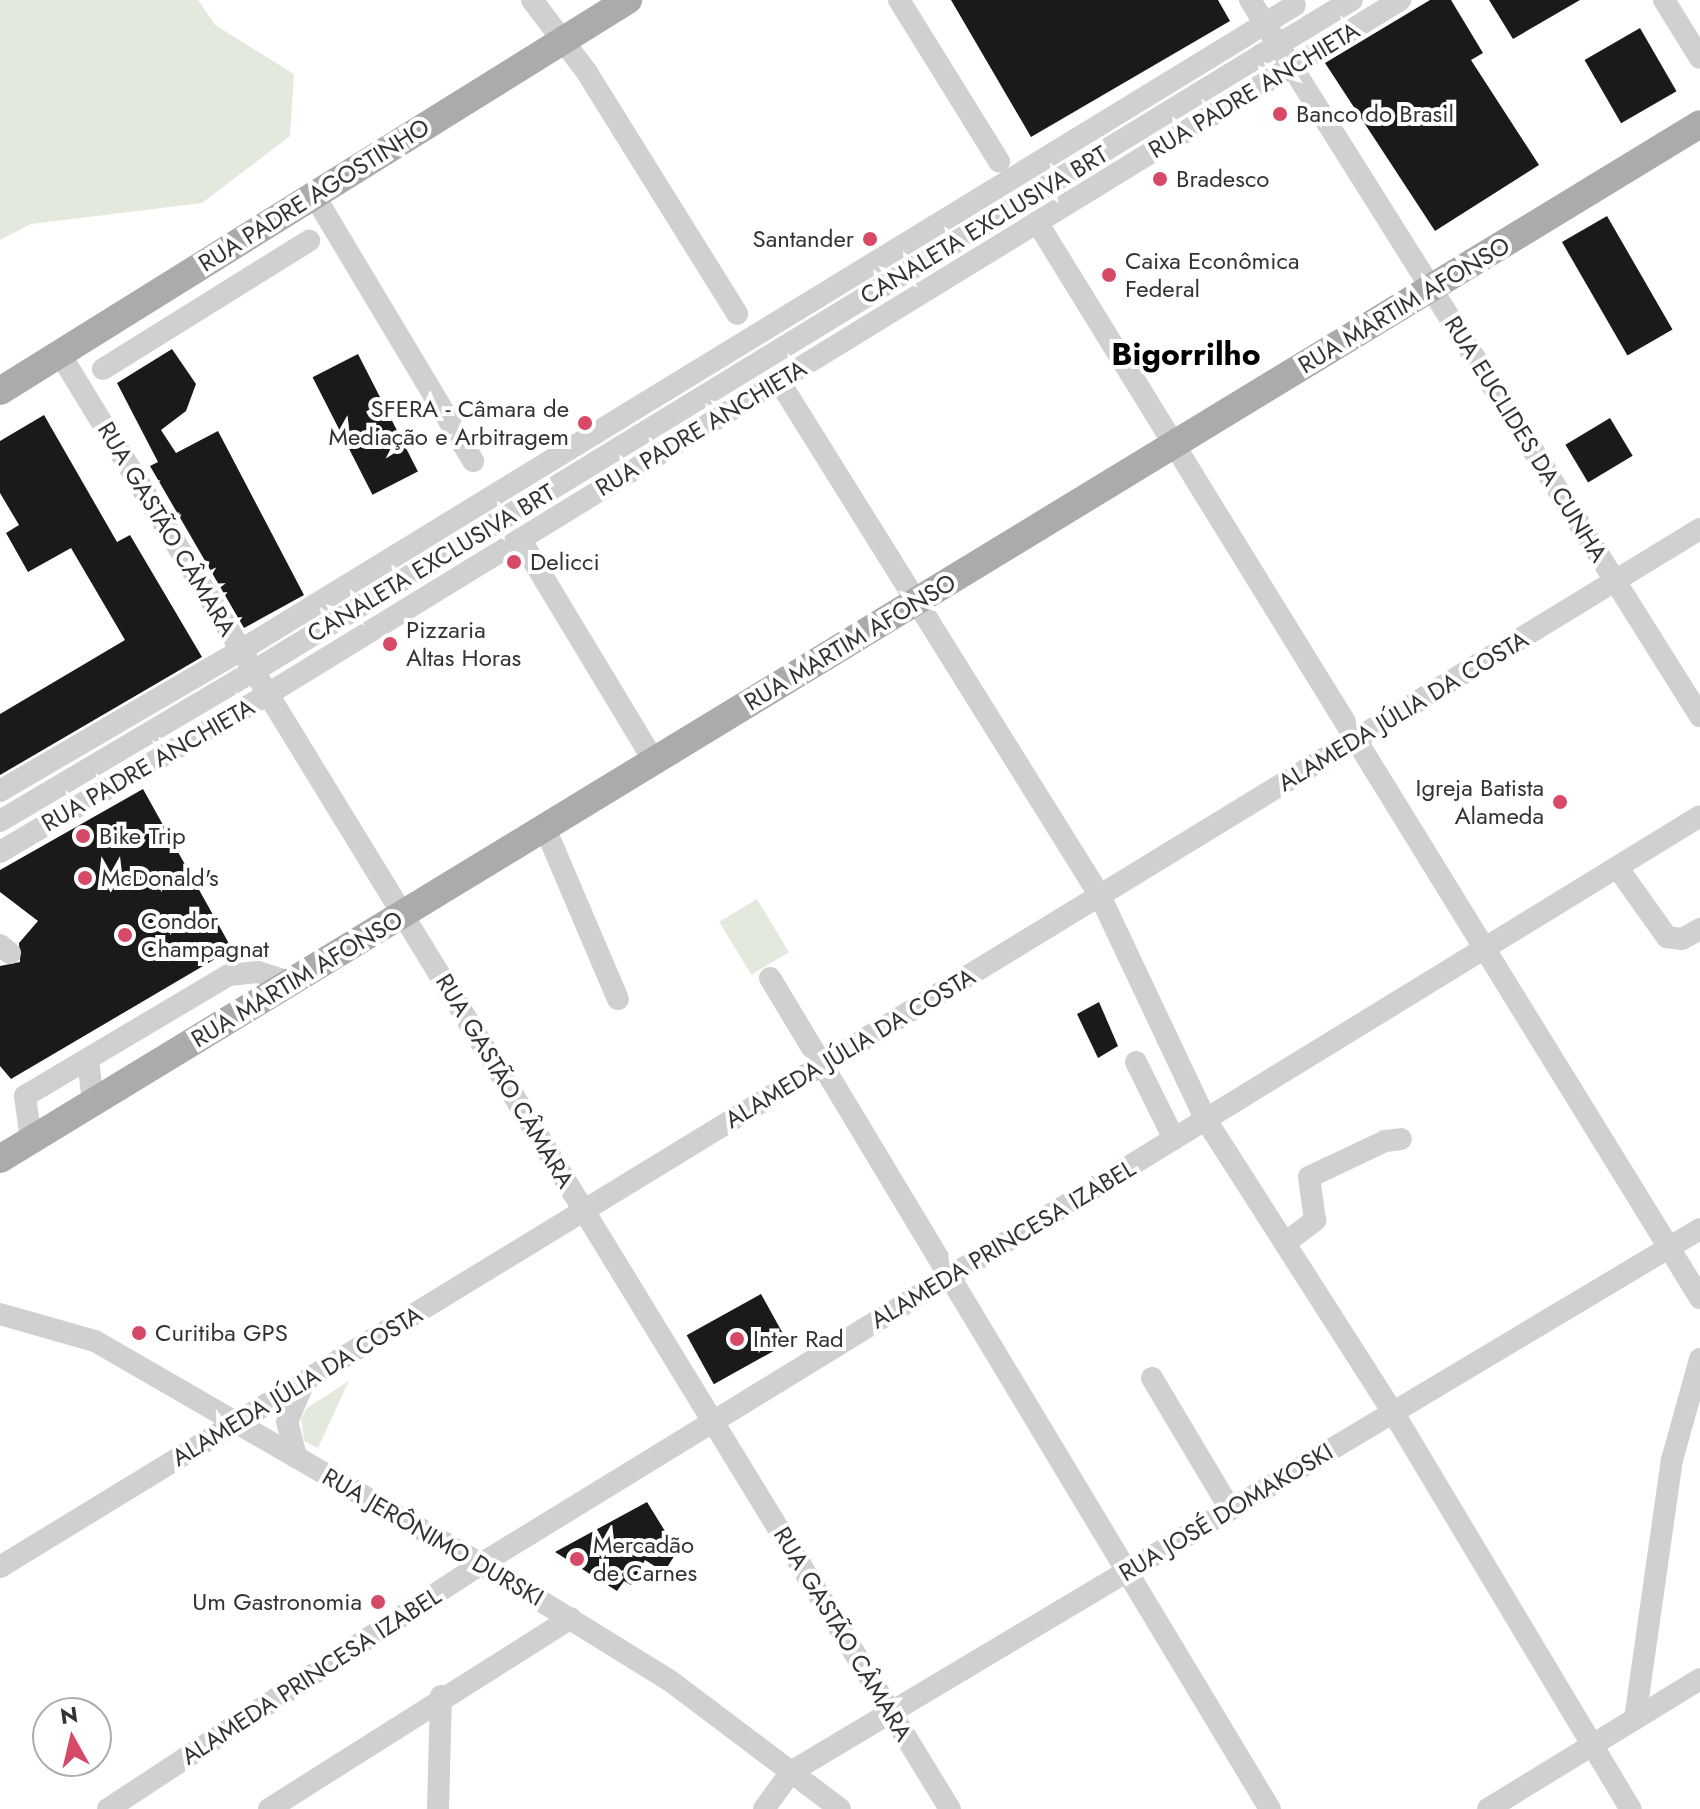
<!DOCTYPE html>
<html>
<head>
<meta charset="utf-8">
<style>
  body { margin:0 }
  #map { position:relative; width:1700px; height:1809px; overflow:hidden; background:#fff; font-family:Jost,sans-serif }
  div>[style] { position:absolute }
  .green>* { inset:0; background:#e4e9dd; transform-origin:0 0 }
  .building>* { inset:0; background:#1a1a1a; transform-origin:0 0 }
  .minor>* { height:22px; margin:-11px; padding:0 11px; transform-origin:11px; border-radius:11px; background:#d0d0d0 }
  .major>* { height:28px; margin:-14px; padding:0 14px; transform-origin:14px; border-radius:14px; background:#ababab }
  .minor-bridge>* { height:22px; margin:-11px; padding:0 11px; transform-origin:11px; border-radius:11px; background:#d0d0d0 }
  .dots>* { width:22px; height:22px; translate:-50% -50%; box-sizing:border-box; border:4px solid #fff; border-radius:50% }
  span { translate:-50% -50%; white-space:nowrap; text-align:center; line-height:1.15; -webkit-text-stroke:8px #fff; paint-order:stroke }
  .street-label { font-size:24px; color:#333 }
  .poi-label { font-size:24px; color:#333 }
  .left { translate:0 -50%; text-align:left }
  .right { translate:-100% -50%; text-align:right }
  .district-label { font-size:32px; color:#000; font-weight:700 }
  .north { position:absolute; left:32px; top:1697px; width:80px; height:80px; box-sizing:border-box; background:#fff; border:2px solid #adadad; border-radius:50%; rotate:352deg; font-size:22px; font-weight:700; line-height:32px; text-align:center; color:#333 }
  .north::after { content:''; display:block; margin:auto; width:28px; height:36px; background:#d64967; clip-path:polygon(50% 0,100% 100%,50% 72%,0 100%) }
</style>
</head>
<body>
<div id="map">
  <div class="green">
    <div style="clip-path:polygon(0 0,198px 0,215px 25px,294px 74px,290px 136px,202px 203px,31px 224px,0 240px)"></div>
    <div style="left:757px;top:899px;width:62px;height:44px;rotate:59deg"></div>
    <div style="clip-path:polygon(349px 1381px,318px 1448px,304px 1441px,301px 1419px,307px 1408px)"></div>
  </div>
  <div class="building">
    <div style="clip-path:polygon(951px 0,1218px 0,1230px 21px,1031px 137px)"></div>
    <div style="clip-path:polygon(1430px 0,1451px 0,1483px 53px,1471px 60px,1539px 165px,1435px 231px,1325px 63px)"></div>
    <div style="clip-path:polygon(1489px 0,1580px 0,1513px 39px)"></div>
    <div style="left:1640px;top:28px;width:73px;height:64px;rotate:60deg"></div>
    <div style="left:1607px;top:216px;width:131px;height:52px;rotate:60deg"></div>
    <div style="clip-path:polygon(172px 349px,196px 384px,186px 411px,161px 430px,176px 453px,218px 431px,304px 595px,244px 628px,150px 466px,158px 462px,117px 383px)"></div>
    <div style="left:358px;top:354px;width:132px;height:51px;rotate:63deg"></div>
    <div style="clip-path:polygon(44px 415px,117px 542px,130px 535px,202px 657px,0 775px,0 714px,125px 640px,71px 548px,28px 572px,6px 533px,19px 525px,0 493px,0 441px)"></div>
    <div style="left:1610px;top:418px;width:44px;height:52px;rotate:59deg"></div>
    <div style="clip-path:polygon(143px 789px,232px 949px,11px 1079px,0 1066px,0 966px,20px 962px,19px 943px,38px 921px,0 892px,0 870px)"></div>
    <div style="clip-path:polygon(1099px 1002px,1118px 1046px,1098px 1058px,1077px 1014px)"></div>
    <div style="left:761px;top:1294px;width:56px;height:85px;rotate:61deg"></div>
    <div style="clip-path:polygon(647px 1502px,668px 1536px,682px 1544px,664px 1572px,645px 1560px,631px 1585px,624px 1581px,617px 1591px,555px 1552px)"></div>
  </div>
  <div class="minor">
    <div style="left:532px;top:0;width:89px;rotate:52.7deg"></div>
    <div style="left:586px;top:71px;width:286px;rotate:58.1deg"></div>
    <div style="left:899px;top:0;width:190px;rotate:58.2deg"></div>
    <div style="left:1250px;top:0;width:846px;rotate:57.85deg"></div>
    <div style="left:1664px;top:0;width:68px;rotate:58.2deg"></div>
    <div style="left:1309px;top:26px;width:50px;rotate:-31.2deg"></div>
    <div style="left:1322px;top:48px;width:92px;rotate:-31.6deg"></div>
    <div style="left:314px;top:195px;width:310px;rotate:59.1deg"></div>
    <div style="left:1037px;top:222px;width:1264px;rotate:58.36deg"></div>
    <div style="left:60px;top:354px;width:1706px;rotate:58.55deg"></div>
    <div style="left:103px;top:369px;width:243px;rotate:-31.9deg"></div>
    <div style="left:779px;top:381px;width:607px;rotate:58.06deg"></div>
    <div style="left:1100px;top:896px;width:248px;rotate:64.7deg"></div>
    <div style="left:1206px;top:1120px;width:347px;rotate:57.4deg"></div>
    <div style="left:1393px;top:1412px;width:463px;rotate:59.1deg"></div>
    <div style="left:520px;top:539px;width:259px;rotate:58.9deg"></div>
    <div style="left:0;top:791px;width:279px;rotate:-30.3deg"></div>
    <div style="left:241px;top:650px;width:1180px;rotate:-31.45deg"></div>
    <div style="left:0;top:821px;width:295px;rotate:-30.6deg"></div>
    <div style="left:254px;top:671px;width:1180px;rotate:-31.45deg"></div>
    <div style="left:545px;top:828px;width:186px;rotate:66.9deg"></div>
    <div style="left:0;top:852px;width:311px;rotate:-30.5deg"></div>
    <div style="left:268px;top:694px;width:1180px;rotate:-31.52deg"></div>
    <div style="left:1617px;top:867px;width:86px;rotate:54.5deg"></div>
    <div style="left:1667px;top:937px;width:15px;rotate:8deg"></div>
    <div style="left:1682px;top:939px;width:21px;rotate:-29deg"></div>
    <div style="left:0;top:945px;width:13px;rotate:39deg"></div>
    <div style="left:770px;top:978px;width:970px;rotate:58.97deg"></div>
    <div style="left:88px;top:1059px;width:44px;rotate:83.5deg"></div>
    <div style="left:1136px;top:1062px;width:86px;rotate:63.7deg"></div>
    <div style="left:31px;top:1140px;width:44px;rotate:-97.8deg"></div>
    <div style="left:25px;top:1096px;width:237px;rotate:-30.7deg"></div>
    <div style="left:229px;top:975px;width:29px;rotate:-6deg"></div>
    <div style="left:258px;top:972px;width:35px;rotate:18deg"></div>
    <div style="left:1285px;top:1243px;width:38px;rotate:-37deg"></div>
    <div style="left:1315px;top:1220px;width:43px;rotate:-97.9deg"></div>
    <div style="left:1309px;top:1177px;width:84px;rotate:-25.3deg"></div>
    <div style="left:1385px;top:1141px;width:16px;rotate:-7deg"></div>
    <div style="left:0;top:1314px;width:99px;rotate:15.9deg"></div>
    <div style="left:95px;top:1341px;width:446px;rotate:30deg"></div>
    <div style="left:481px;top:1564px;width:221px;rotate:31.7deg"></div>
    <div style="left:669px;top:1680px;width:214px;rotate:37deg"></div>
    <div style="left:1152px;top:1378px;width:152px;rotate:59.2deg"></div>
    <div style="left:296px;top:1457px;width:36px;rotate:-104deg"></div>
    <div style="left:287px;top:1422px;width:43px;rotate:-67deg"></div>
    <div style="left:0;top:1567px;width:1992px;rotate:-31.41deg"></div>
    <div style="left:1635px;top:1719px;width:262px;rotate:-81.9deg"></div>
    <div style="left:1672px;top:1460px;width:105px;rotate:-74.5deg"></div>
    <div style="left:108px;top:1809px;width:446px;rotate:-33.3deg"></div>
    <div style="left:481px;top:1564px;width:1430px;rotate:-31.53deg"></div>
    <div style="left:269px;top:1809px;width:357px;rotate:-32.3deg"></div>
    <div style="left:438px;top:1809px;width:113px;rotate:-88.5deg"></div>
    <div style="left:764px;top:1809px;width:46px;rotate:-53.9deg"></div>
    <div style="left:791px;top:1772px;width:1059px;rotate:-30.85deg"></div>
    <div style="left:1488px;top:1809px;width:249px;rotate:-31.5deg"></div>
  </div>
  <div class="major">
    <div style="left:0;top:391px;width:740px;rotate:-31.91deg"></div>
    <div style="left:0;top:1159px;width:1990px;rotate:-31.33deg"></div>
  </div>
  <div class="minor-bridge">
    <div style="left:1248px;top:34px;width:55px;rotate:-31.7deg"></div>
    <div style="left:1261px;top:55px;width:56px;rotate:-31.1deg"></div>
    <div style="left:1274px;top:77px;width:56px;rotate:-31.1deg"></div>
  </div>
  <div class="dots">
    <div style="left:1280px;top:114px;background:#d64967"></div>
    <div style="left:1160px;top:179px;background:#d64967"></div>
    <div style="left:870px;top:239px;background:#d64967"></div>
    <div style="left:1109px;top:275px;background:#d64967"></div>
    <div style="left:585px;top:423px;background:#d64967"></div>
    <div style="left:514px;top:562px;background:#d64967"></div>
    <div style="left:390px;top:644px;background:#d64967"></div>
    <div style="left:1560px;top:802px;background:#d64967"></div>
    <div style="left:83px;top:836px;background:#d64967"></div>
    <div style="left:85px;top:878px;background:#d64967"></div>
    <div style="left:125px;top:935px;background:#d64967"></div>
    <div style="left:139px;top:1333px;background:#d64967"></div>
    <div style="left:737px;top:1339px;background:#d64967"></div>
    <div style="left:577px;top:1559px;background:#d64967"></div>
    <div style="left:378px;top:1602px;background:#d64967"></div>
  </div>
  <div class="street-label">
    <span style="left:1254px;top:90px;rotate:-31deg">RUA PADRE ANCHIETA</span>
    <span style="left:314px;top:195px;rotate:-32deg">RUA PADRE AGOSTINHO</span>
    <span style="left:984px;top:225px;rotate:-31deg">CANALETA EXCLUSIVA BRT</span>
    <span style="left:1404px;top:305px;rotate:-31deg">RUA MARTIM AFONSO</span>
    <span style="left:701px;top:428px;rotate:-31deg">RUA PADRE ANCHIETA</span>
    <span style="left:1526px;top:439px;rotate:58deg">RUA EUCLIDES DA CUNHA</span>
    <span style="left:167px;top:529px;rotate:59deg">RUA GASTÃO CÂMARA</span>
    <span style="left:431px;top:563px;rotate:-31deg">CANALETA EXCLUSIVA BRT</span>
    <span style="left:850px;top:642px;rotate:-31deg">RUA MARTIM AFONSO</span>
    <span style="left:1403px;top:711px;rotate:-31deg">ALAMEDA JÚLIA DA COSTA</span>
    <span style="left:148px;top:765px;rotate:-30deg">RUA PADRE ANCHIETA</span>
    <span style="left:297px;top:979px;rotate:-31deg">RUA MARTIM AFONSO</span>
    <span style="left:850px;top:1048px;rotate:-31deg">ALAMEDA JÚLIA DA COSTA</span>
    <span style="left:505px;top:1081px;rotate:59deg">RUA GASTÃO CÂMARA</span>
    <span style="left:1003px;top:1244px;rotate:-31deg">ALAMEDA PRINCESA IZABEL</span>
    <span style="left:297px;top:1386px;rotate:-31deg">ALAMEDA JÚLIA DA COSTA</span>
    <span style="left:1226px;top:1512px;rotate:-31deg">RUA JOSÉ DOMAKOSKI</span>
    <span style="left:433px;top:1537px;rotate:30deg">RUA JERÔNIMO DURSKI</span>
    <span style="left:843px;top:1634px;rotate:59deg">RUA GASTÃO CÂMARA</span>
    <span style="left:311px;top:1676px;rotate:-33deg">ALAMEDA PRINCESA IZABEL</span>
  </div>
  <div class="poi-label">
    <span class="left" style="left:1296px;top:114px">Banco do Brasil</span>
    <span class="left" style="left:1176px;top:179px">Bradesco</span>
    <span class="right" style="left:854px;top:239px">Santander</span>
    <span class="left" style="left:1125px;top:275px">Caixa Econômica<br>Federal</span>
    <span class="right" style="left:569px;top:423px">SFERA - Câmara de<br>Mediação e Arbitragem</span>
    <span class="left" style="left:530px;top:562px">Delicci</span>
    <span class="left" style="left:406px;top:644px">Pizzaria<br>Altas Horas</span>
    <span class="right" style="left:1544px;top:802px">Igreja Batista<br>Alameda</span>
    <span class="left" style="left:99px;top:836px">Bike Trip</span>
    <span class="left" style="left:101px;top:878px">McDonald's</span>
    <span class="left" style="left:141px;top:935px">Condor<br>Champagnat</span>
    <span class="left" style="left:155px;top:1333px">Curitiba GPS</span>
    <span class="left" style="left:753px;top:1339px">Inter Rad</span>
    <span class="left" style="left:593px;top:1559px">Mercadão<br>de Carnes</span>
    <span class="right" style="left:362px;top:1602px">Um Gastronomia</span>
  </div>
  <div class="district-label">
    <span style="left:1186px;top:354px">Bigorrilho</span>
  </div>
  <div class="north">N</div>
</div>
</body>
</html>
